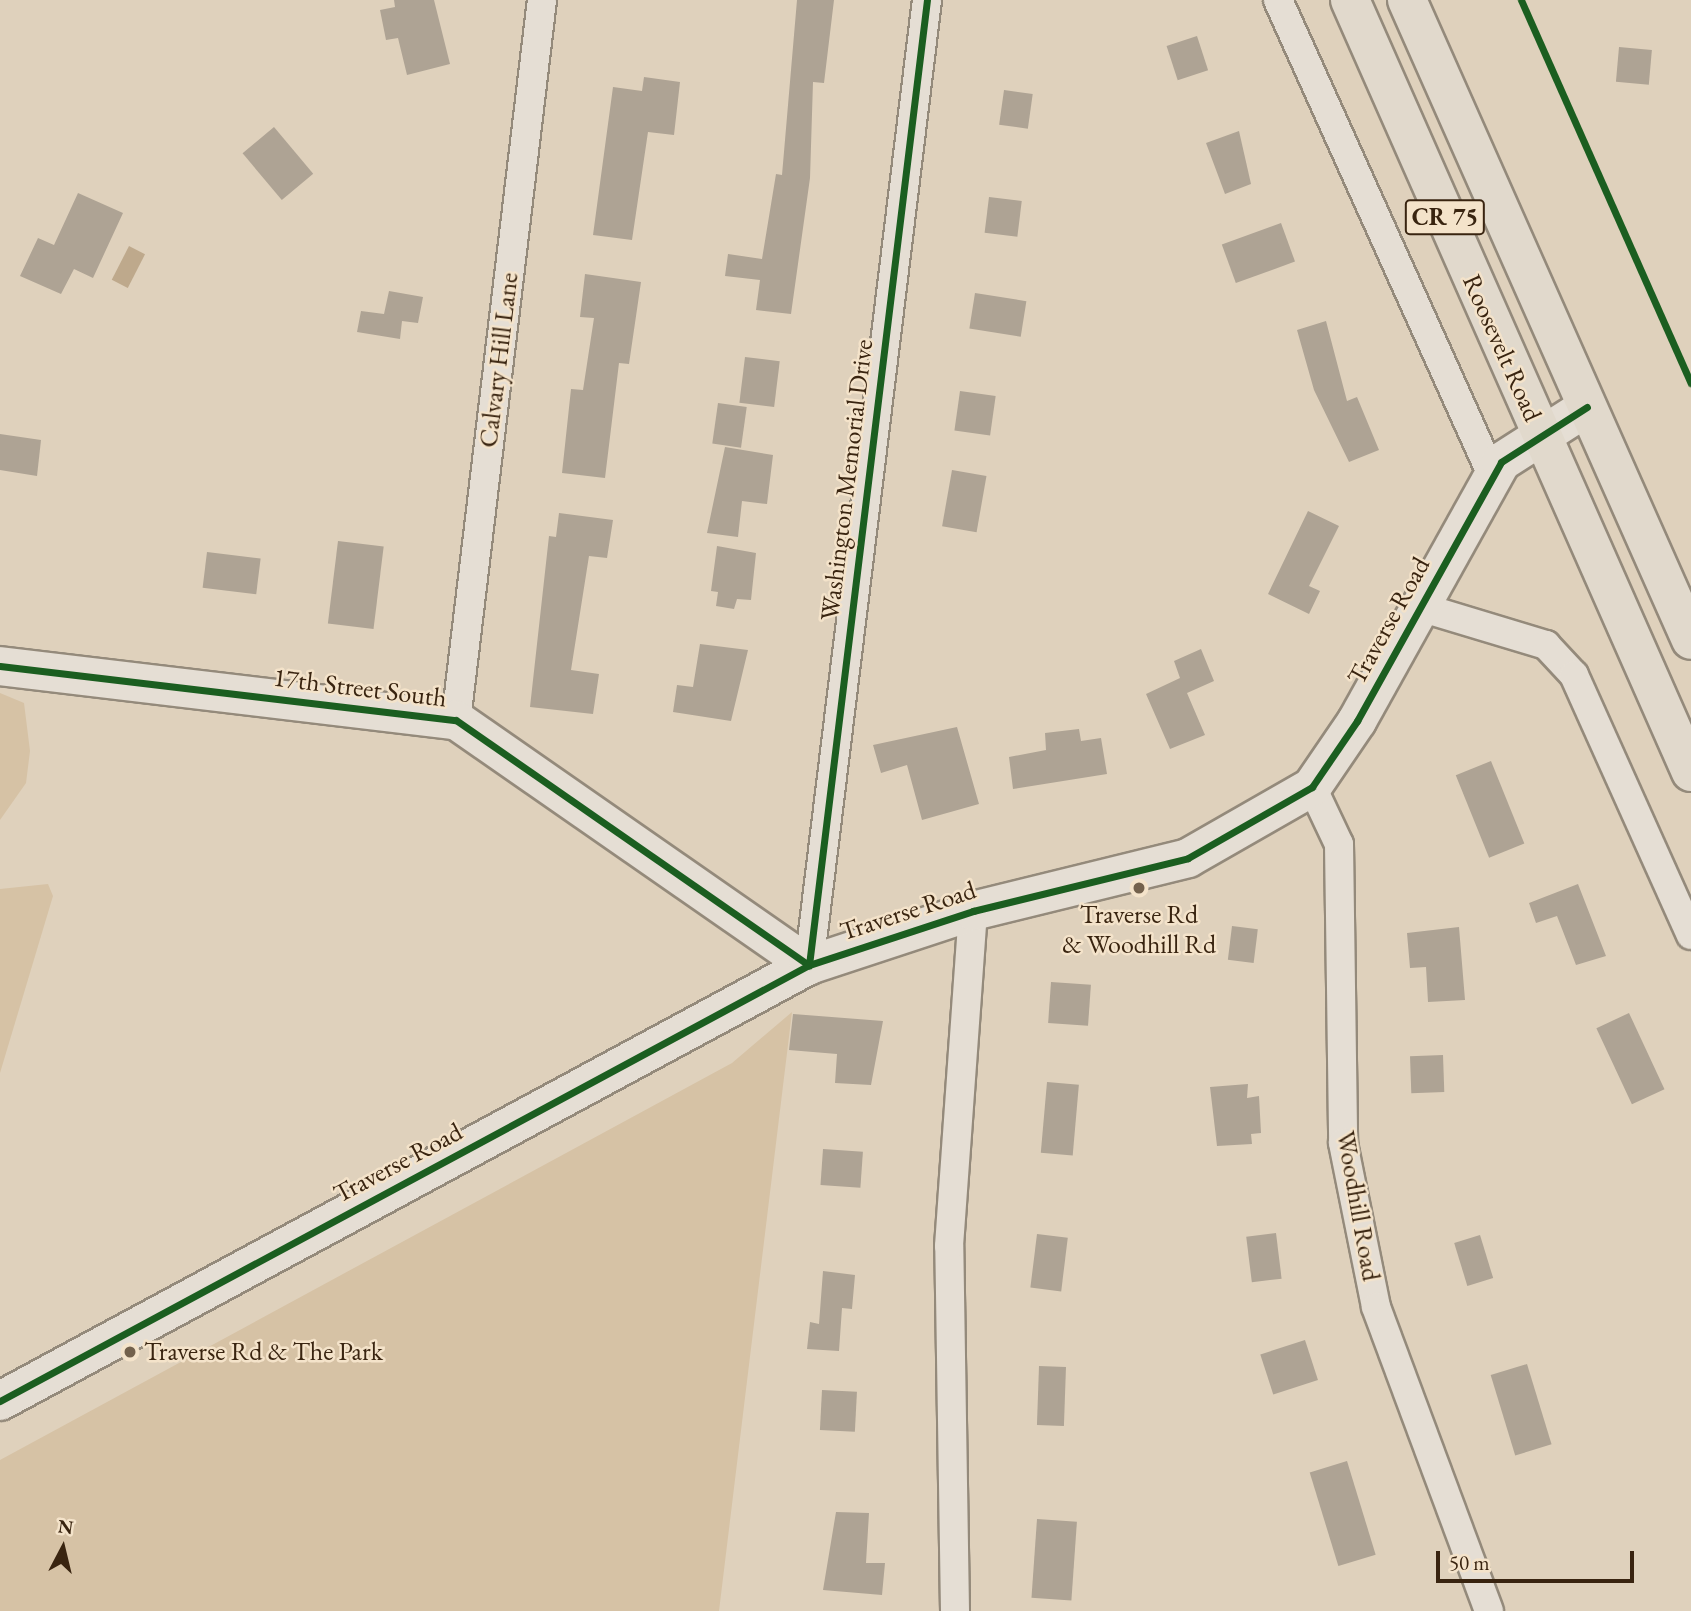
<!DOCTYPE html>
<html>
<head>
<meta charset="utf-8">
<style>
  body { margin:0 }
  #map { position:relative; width:1691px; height:1611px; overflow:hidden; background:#dfd1bc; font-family:"EB Garamond",serif }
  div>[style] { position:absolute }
  .green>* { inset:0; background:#d6c2a5 }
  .water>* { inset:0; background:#bea98c; transform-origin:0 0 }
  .building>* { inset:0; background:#aea394; transform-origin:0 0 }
  .roads { filter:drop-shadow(2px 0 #948a7b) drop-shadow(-2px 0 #948a7b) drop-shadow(0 2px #948a7b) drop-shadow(0 -2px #948a7b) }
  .street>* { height:28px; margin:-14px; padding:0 14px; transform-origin:14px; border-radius:14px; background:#e5ded4 }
  .secondary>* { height:38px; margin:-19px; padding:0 19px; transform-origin:19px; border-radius:19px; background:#e5ded4 }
  .primary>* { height:38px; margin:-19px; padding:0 19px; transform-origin:19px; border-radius:19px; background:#e1d9cc }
  .cycleway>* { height:7px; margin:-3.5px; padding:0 3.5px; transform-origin:3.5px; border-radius:3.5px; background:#1b5e20 }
  .dots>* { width:19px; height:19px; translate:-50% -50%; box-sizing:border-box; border:4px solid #f4e3ca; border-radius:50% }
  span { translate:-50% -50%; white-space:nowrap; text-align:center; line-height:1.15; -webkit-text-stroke:5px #f4e3ca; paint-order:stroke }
  .shield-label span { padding:2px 5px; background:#f4e3ca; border:2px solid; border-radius:5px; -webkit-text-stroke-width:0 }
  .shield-label { font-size:24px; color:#392410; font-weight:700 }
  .street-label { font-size:26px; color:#392410 }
  .poi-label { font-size:26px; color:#392410 }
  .left { translate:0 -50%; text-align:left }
  .north { position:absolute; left:28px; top:1513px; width:70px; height:70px; -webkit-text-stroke:5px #f4e3ca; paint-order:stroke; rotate:7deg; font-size:19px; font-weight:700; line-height:28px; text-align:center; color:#392410 }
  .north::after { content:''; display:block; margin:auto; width:24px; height:32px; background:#392410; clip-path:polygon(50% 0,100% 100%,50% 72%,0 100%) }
  .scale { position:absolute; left:1436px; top:1551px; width:198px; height:32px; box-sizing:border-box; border:4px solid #392410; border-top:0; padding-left:9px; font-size:21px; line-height:24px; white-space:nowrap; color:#392410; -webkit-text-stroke:5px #f4e3ca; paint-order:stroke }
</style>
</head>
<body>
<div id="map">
  <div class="green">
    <div style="clip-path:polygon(0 693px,24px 703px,30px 751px,26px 783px,0 820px)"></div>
    <div style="clip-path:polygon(48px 884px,53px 896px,0 1073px,0 889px)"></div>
    <div style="clip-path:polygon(792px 1012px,719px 1611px,0 1611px,0 1460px,732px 1063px)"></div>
  </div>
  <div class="water">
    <div style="left:129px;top:246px;width:18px;height:38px;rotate:27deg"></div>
  </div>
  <div class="building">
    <div style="clip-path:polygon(394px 0,434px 0,450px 64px,407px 75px,398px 38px,386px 40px,380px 10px,395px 7px)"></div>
    <div style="clip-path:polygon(797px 0,834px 0,824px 83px,813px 82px,810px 178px,791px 314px,756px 310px,760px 280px,725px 276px,728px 254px,762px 259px,776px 174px,782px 175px)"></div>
    <div style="left:1197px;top:36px;width:36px;height:32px;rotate:72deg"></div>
    <div style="left:1619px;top:47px;width:33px;height:35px;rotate:5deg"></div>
    <div style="clip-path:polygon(644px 77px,680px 82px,674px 135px,648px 132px,632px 240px,593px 235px,613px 87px,642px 91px)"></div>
    <div style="left:1004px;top:90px;width:29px;height:35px;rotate:8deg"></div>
    <div style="left:274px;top:127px;width:61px;height:41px;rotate:50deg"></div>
    <div style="clip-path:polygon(1239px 131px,1251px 184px,1225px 194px,1206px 143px)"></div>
    <div style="clip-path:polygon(78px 193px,123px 213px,93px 278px,74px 269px,61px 294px,20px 276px,38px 238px,54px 245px)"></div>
    <div style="left:989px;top:197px;width:33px;height:36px;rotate:7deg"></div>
    <div style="left:1281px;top:223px;width:41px;height:63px;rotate:70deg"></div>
    <div style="clip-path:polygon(585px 274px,641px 282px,629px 364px,619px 363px,605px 478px,562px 473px,571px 389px,583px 390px,594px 318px,580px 317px)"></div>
    <div style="clip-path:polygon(389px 291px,423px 297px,418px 323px,402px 321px,400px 339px,357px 332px,361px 311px,384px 314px)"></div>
    <div style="left:975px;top:293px;width:52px;height:36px;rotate:9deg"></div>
    <div style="clip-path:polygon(1326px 321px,1347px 401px,1357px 397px,1379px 450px,1349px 462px,1314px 390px,1297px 330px)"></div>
    <div style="left:745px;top:357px;width:35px;height:46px;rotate:7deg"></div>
    <div style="left:960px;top:391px;width:36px;height:40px;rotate:8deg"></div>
    <div style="left:718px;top:403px;width:29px;height:41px;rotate:8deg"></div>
    <div style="clip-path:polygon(0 434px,41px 440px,37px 476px,0 470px)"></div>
    <div style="clip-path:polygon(725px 447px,773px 455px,767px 504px,742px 501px,738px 537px,707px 533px)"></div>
    <div style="left:952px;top:470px;width:35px;height:57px;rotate:10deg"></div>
    <div style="clip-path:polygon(1308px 511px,1339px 526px,1309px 586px,1320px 591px,1309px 614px,1268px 594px)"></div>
    <div style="clip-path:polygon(559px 513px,613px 520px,607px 558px,589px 556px,571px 670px,599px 674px,593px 714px,530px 707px,549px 536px,556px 537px)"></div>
    <div style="left:338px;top:541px;width:46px;height:83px;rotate:7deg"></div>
    <div style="clip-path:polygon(717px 546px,756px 553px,751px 600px,737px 599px,734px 609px,716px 606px,718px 592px,711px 591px)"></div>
    <div style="left:207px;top:552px;width:54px;height:36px;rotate:7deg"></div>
    <div style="clip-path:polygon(700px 644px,748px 650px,731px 721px,673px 712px,677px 685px,693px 687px)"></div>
    <div style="clip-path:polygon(1201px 649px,1214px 681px,1187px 693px,1205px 735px,1170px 749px,1146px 694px,1180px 678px,1174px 661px)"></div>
    <div style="clip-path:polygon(957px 727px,979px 804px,922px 820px,907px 765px,881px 773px,873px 745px)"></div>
    <div style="clip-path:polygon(1079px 729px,1081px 741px,1101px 738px,1107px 774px,1013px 789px,1009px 757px,1046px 750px,1045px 733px)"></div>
    <div style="left:1491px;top:761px;width:89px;height:38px;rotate:68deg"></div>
    <div style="clip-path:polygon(1578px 884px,1606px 956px,1576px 965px,1557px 916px,1536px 923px,1529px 903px)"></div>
    <div style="left:1232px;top:926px;width:26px;height:34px;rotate:7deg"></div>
    <div style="clip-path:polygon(1459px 927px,1465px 1000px,1428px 1002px,1426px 967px,1410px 968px,1407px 933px)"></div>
    <div style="left:1051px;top:982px;width:40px;height:41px;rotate:4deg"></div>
    <div style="left:1629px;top:1013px;width:84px;height:36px;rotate:65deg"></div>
    <div style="clip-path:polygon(793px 1014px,883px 1021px,871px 1085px,835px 1083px,837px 1054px,789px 1050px)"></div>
    <div style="left:1443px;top:1055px;width:37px;height:33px;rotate:88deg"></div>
    <div style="left:1047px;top:1082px;width:32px;height:71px;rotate:5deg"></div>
    <div style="clip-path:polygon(1248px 1084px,1247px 1098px,1259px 1096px,1261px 1133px,1251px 1134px,1252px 1144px,1217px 1146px,1210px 1087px)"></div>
    <div style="left:823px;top:1149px;width:40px;height:36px;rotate:4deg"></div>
    <div style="left:1276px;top:1233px;width:46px;height:30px;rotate:83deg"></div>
    <div style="left:1037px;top:1234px;width:31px;height:54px;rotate:7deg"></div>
    <div style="left:1480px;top:1235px;width:45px;height:27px;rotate:73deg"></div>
    <div style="clip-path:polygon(823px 1271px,855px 1275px,852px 1309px,842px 1308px,839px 1351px,807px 1349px,810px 1322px,819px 1324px)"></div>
    <div style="left:1305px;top:1340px;width:42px;height:47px;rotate:72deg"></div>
    <div style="left:1527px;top:1364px;width:84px;height:38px;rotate:73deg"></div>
    <div style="left:1039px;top:1366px;width:27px;height:59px;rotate:2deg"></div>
    <div style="left:822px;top:1390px;width:35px;height:40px;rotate:3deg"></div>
    <div style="left:1347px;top:1461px;width:98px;height:39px;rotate:73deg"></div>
    <div style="clip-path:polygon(836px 1512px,869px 1513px,866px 1563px,885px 1563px,882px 1595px,823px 1590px)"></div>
    <div style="left:1037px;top:1519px;width:40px;height:79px;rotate:4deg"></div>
  </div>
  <div class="roads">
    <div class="street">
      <div style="left:1278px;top:0;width:523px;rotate:65.74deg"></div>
      <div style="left:1420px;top:607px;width:132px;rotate:16.8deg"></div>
      <div style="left:1546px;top:645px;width:41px;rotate:47deg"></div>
      <div style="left:1574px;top:675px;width:285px;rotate:65.8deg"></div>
      <div style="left:456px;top:720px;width:725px;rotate:-83.19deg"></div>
      <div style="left:1312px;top:787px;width:63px;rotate:64.7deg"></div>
      <div style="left:1339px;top:844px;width:299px;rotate:89.2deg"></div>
      <div style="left:1343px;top:1143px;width:167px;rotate:78.6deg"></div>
      <div style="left:1376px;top:1307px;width:324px;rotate:69.6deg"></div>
      <div style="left:809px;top:965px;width:972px;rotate:-83.03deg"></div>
      <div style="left:955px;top:1611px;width:365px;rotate:-90.9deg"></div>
      <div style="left:949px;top:1246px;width:336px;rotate:-85.9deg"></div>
    </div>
    <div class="secondary">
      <div style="left:0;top:666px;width:459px;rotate:6.8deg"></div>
      <div style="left:456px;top:720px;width:430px;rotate:34.8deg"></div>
      <div style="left:0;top:1401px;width:919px;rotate:-28.32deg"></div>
      <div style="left:809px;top:965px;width:173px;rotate:-18.2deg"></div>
      <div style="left:973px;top:911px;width:221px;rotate:-13.8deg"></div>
      <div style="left:1188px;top:858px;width:143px;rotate:-29.8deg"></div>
      <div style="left:1312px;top:787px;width:80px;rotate:-55.7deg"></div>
      <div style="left:1357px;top:721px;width:296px;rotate:-60.9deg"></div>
      <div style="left:1501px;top:462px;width:102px;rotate:-32.6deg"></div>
    </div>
    <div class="primary">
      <div style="left:1350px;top:0;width:844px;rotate:66.17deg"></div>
      <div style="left:1407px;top:0;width:700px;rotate:66.07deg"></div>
    </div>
  </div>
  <div class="cycleway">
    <div style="left:1521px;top:0;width:419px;rotate:66.1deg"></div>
    <div style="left:0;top:666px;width:459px;rotate:6.8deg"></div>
    <div style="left:456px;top:720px;width:430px;rotate:34.8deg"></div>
    <div style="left:809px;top:965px;width:972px;rotate:-83.03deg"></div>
    <div style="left:0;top:1401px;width:919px;rotate:-28.32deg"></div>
    <div style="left:809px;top:965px;width:173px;rotate:-18.2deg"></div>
    <div style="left:973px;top:911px;width:221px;rotate:-13.8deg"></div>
    <div style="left:1188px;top:858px;width:143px;rotate:-29.8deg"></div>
    <div style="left:1312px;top:787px;width:80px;rotate:-55.7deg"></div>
    <div style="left:1357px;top:721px;width:296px;rotate:-60.9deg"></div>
    <div style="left:1501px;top:462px;width:102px;rotate:-32.6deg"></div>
  </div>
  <div class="dots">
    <div style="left:1139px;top:888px;background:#73614c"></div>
    <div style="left:130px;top:1352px;background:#73614c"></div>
  </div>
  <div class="shield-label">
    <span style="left:1445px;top:217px">CR 75</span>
  </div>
  <div class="street-label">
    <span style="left:1502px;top:348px;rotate:66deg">Roosevelt Road</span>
    <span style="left:499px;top:360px;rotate:-83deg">Calvary Hill Lane</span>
    <span style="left:847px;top:480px;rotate:-83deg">Washington Memorial Drive</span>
    <span style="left:1389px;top:621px;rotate:-61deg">Traverse Road</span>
    <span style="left:360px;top:688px;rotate:7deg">17th Street South</span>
    <span style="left:908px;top:911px;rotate:-18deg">Traverse Road</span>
    <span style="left:398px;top:1163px;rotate:-28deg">Traverse Road</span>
    <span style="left:1358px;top:1206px;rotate:80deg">Woodhill Road</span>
  </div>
  <div class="poi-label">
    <span style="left:1139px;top:930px">Traverse Rd<br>&amp; Woodhill Rd</span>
    <span class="left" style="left:144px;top:1352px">Traverse Rd &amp; The Park</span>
  </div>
  <div class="north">N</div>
  <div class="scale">50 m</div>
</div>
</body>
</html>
